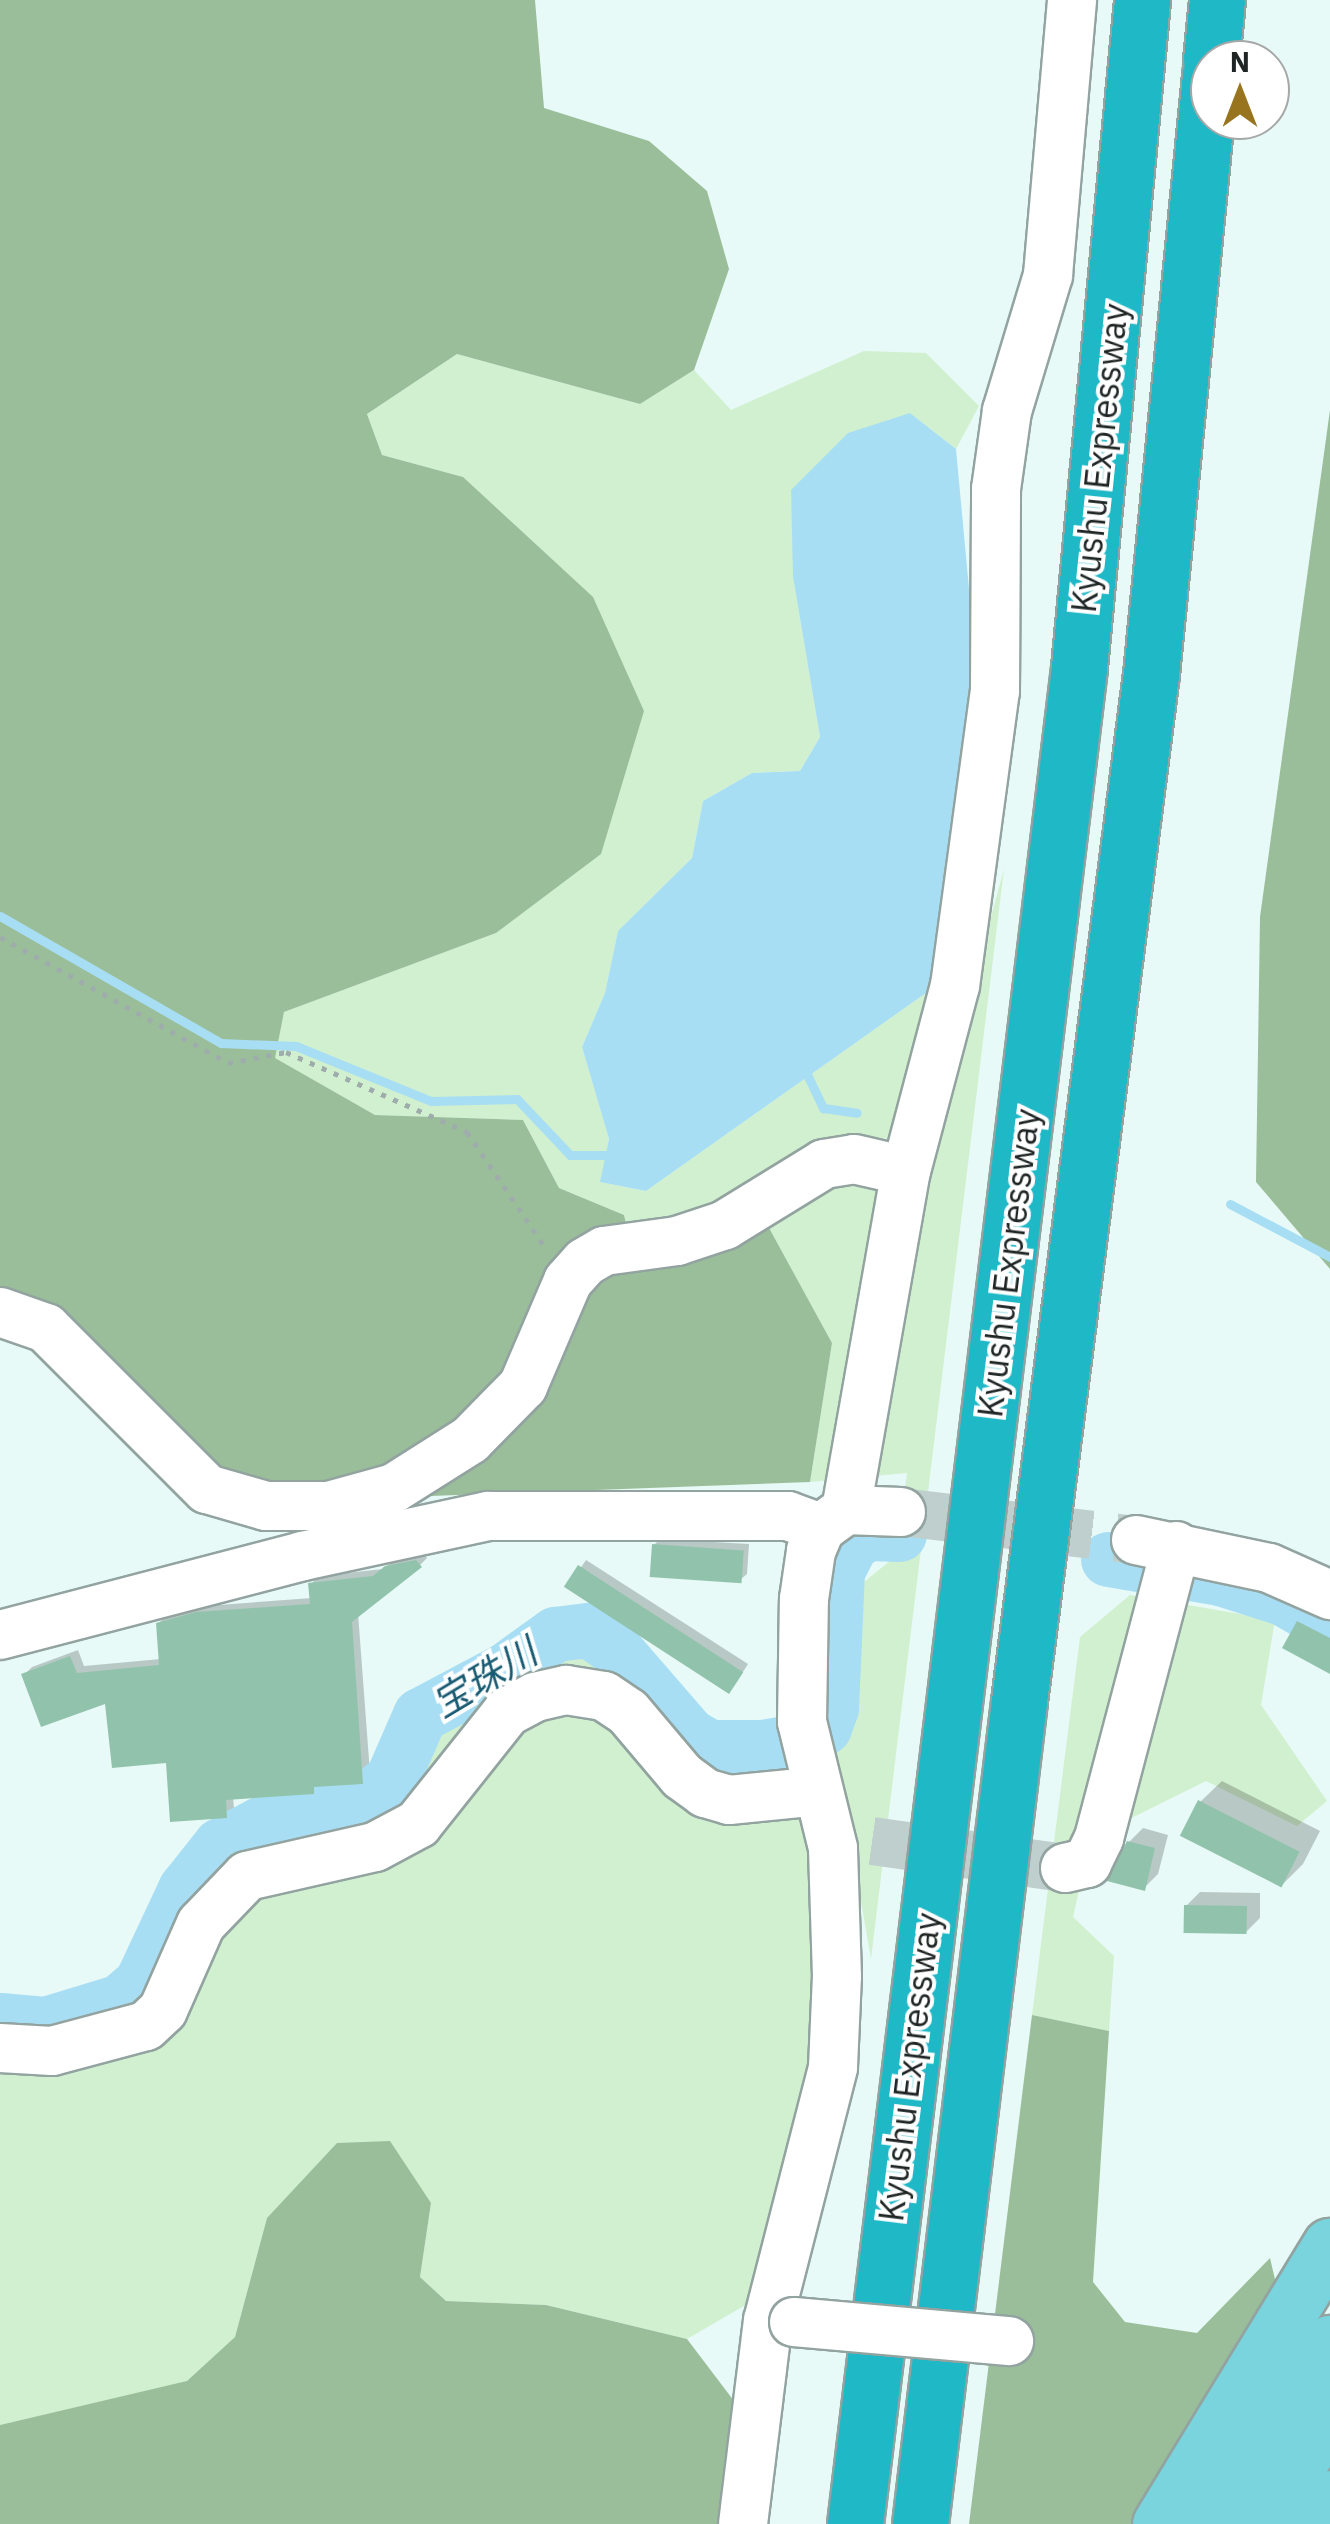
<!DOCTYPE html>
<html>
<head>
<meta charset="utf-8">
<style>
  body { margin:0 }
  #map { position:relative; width:1330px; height:2524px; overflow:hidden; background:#e7faf7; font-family:"IBM Plex Sans","Noto Sans JP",sans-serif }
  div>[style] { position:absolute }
  .green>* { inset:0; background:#d1f0cf }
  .forest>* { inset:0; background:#9bbe9a }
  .water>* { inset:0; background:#a8def4 }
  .shadow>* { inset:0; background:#0003 }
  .stream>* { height:9px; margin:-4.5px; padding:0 4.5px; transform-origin:4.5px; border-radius:4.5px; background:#a8def4 }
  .river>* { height:55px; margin:-27.5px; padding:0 27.5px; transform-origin:27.5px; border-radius:27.5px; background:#a8def4 }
  .building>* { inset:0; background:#91c3ac; transform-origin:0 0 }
  .minor-tunnel>* { height:48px; margin-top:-24px; transform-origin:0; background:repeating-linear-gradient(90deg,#bfcfcd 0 48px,transparent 0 72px) }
  .path>* { height:5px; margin-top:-2.5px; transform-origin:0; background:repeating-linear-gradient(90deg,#9eadab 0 5px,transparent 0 13px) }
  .roads { filter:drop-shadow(2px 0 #92a3a0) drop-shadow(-2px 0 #92a3a0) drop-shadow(0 2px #92a3a0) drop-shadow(0 -2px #92a3a0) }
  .minor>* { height:48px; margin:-24px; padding:0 24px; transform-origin:24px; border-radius:24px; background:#fff }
  .major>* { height:55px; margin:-27.5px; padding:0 27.5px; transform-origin:27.5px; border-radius:27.5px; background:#79d4dd }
  .highway>* { height:55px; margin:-27.5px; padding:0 27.5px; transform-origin:27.5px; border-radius:27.5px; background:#1fb8c7 }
  .bridges { filter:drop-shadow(2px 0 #92a3a0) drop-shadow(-2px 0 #92a3a0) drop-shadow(0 2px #92a3a0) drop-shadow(0 -2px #92a3a0) }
  .minor-bridge>* { height:48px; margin:-24px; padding:0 24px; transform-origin:24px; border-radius:24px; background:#fff }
  span { translate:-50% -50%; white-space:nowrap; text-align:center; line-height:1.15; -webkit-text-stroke:8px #fff; paint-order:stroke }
  .street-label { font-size:35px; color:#1e2524 }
  .water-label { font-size:38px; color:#185b72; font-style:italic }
  .north { position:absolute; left:1190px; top:40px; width:100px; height:100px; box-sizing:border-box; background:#fff; border:2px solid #a5a8a7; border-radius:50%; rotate:0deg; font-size:28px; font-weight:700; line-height:40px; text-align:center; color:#1e2524 }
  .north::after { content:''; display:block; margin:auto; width:35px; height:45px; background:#99741f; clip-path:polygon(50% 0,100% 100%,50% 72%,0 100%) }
</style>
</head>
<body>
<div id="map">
  <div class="green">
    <div style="clip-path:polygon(864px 351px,926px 353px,979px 406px,956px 449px,910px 413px,793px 577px,820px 737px,800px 771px,752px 773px,703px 801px,692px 858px,618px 931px,605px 993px,582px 1047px,609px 1139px,601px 1182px,646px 1191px,933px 988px,894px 1137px,820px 1148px,635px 1267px,624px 1215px,559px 1188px,523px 1120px,375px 1115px,274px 1058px,284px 1012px,496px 933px,463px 477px,382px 455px,367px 414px,457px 354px,640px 404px,694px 370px,731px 410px)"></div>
    <div style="clip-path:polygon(1004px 869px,871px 1959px,834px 1746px,859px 1586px,896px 1556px,907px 1473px,810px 1482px,832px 1343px,768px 1226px,830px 1182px,917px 1189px)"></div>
    <div style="clip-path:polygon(1130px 1595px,1275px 1620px,1261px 1705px,1327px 1801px,1297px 1826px,1206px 1781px,1091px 1838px,1073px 1917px,1114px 1956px,1109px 2031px,1032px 2015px,1080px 1637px)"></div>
    <div style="clip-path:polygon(554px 1656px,600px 1656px,697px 1756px,783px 1759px,810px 1839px,820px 2013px,754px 2300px,687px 2339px,546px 2305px,446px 2301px,420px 2277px,431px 2203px,267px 2218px,235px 2337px,187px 2382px,0 2425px,0 2030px,16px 2036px,123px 2010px,150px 1987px,210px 1873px,261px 1842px,366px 1819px,399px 1786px,440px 1719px,517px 1688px)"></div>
  </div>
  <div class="forest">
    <div style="clip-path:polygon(0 0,535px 0,544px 108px,649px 141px,707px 191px,729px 269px,694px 370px,640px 404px,457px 354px,367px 414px,382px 455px,463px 477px,593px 597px,644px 711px,601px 854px,496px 933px,284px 1012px,275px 1058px,375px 1115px,523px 1120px,559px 1188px,624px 1215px,636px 1267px,768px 1226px,832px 1343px,810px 1482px,404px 1497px,304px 1535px,196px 1500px,59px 1346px,0 1321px)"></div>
    <div style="clip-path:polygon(1330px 410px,1330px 1269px,1256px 1182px,1260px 917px)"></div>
    <div style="clip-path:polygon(1032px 2015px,1109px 2031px,1093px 2282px,1125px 2322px,1197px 2333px,1270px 2258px,1277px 2288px,1135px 2524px,969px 2524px)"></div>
    <div style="clip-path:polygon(390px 2141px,431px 2203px,420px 2277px,446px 2301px,546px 2305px,687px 2339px,734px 2401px,719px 2524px,0 2524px,0 2425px,187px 2381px,235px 2337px,267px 2218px,337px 2143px)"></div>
  </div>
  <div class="water">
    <div style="clip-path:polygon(910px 413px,956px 449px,976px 664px,933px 988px,646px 1191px,600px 1182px,609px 1139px,582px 1047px,605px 993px,618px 931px,692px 858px,703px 801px,752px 773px,800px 771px,820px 737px,793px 577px,791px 490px,848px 433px)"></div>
  </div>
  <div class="shadow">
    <div style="clip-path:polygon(660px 1539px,749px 1544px,747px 1574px,740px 1580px,654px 1545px)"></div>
    <div style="clip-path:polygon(424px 1553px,427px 1558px,420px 1565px,358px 1613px,370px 1773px,362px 1781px,320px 1784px,313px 1791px,233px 1797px,234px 1808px,226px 1815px,108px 1700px,24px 1675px,32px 1667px,78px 1650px,84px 1666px,161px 1659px,158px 1624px,166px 1616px,205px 1606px,312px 1598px,311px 1584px,319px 1576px,383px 1569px,395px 1560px)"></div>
    <div style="clip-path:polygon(586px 1560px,748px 1664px,736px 1683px,568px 1586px)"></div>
    <div style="clip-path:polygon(1313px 1608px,1330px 1617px,1330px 1663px,1299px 1622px)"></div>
    <div style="clip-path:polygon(1222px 1781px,1320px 1831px,1303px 1864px,1282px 1885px,1200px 1802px)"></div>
    <div style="clip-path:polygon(1143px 1828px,1168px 1835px,1158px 1874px,1144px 1888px,1129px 1842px)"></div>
    <div style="clip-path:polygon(1200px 1892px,1260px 1893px,1260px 1918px,1246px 1932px,1186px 1906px)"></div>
  </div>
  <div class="stream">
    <div style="left:0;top:916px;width:255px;rotate:29.9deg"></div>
    <div style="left:221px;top:1043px;width:75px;rotate:2.3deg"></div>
    <div style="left:296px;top:1046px;width:146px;rotate:22.2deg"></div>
    <div style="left:431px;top:1101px;width:86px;rotate:-1.3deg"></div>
    <div style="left:517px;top:1099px;width:77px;rotate:46.6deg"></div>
    <div style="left:570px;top:1155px;width:44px"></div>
    <div style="left:803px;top:1066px;width:47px;rotate:64.5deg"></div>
    <div style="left:823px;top:1108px;width:34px;rotate:8deg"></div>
    <div style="left:1230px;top:1204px;width:113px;rotate:27.9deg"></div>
  </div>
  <div class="river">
    <div style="left:1108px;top:1559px;width:114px;rotate:9.6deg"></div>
    <div style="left:1220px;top:1578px;width:66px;rotate:17.6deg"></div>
    <div style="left:1283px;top:1598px;width:54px;rotate:29.9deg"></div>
    <div style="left:0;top:2020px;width:45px;rotate:5.1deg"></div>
    <div style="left:45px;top:2024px;width:78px;rotate:-17deg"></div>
    <div style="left:120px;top:2001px;width:28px;rotate:-41deg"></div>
    <div style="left:141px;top:1983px;width:104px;rotate:-64.9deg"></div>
    <div style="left:185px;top:1889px;width:56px;rotate:-51.5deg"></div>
    <div style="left:220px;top:1845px;width:45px;rotate:-27.7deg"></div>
    <div style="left:260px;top:1824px;width:100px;rotate:-10.4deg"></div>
    <div style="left:358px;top:1806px;width:43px;rotate:-38.5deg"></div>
    <div style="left:392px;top:1779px;width:70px;rotate:-66.4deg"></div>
    <div style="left:420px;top:1715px;width:96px;rotate:-27.9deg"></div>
    <div style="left:505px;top:1670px;width:62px;rotate:-35.8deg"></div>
    <div style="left:555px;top:1634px;width:34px;rotate:-7deg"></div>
    <div style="left:589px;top:1630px;width:28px;rotate:35deg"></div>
    <div style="left:612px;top:1646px;width:118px;rotate:49.1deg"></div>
    <div style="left:689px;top:1735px;width:24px;rotate:30deg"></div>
    <div style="left:710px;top:1747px;width:52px"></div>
    <div style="left:762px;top:1747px;width:46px;rotate:-10.1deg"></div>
    <div style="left:807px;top:1739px;width:21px;rotate:-35deg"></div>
    <div style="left:824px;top:1727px;width:20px;rotate:-70deg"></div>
    <div style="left:831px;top:1708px;width:137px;rotate:-87.5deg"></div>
    <div style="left:837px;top:1571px;width:33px;rotate:-63deg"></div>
    <div style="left:852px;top:1542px;width:19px;rotate:-28deg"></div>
    <div style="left:869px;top:1533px;width:30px;rotate:2deg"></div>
  </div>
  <div class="building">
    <div style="left:652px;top:1544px;width:92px;height:33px;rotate:4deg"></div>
    <div style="clip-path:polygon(416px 1560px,422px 1567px,352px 1622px,363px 1784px,314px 1787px,314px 1794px,226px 1800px,227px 1818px,170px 1822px,166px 1763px,112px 1768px,105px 1704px,41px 1727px,21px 1674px,70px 1656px,77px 1673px,159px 1665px,156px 1623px,196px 1612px,310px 1604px,308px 1583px,373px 1576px,385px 1566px)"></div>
    <div style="left:578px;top:1565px;width:197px;height:26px;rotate:33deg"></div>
    <div style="clip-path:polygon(1297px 1621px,1330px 1638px,1330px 1674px,1282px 1648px)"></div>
    <div style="left:1198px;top:1800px;width:114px;height:40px;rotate:27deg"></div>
    <div style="clip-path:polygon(1127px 1841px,1155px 1848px,1145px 1891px,1107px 1881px)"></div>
    <div style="left:1184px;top:1905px;width:63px;height:28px;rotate:1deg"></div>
  </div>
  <div class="minor-tunnel">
    <div style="left:901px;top:1512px;width:237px;rotate:6.8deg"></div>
    <div style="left:872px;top:1841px;width:195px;rotate:8deg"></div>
  </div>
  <div class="path">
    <div style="left:0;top:937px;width:260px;rotate:28.9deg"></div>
    <div style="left:228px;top:1063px;width:59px;rotate:-10.7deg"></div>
    <div style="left:286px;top:1052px;width:198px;rotate:23.8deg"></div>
    <div style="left:467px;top:1132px;width:139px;rotate:55.9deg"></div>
  </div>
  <div class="roads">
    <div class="minor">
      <div style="left:0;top:1312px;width:49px;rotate:19.2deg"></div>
      <div style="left:46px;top:1328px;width:228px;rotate:45deg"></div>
      <div style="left:207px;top:1489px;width:61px;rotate:16.1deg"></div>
      <div style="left:266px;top:1506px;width:63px"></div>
      <div style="left:329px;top:1506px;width:67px;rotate:-15.5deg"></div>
      <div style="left:394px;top:1488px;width:90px;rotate:-32.3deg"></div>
      <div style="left:470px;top:1440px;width:76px;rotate:-45.5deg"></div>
      <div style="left:523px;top:1386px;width:114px;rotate:-66.8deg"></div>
      <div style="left:568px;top:1281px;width:25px;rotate:-48deg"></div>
      <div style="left:585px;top:1262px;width:22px;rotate:-30deg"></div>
      <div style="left:604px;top:1251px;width:74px;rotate:-7.8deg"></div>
      <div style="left:677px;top:1241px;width:51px;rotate:-18.4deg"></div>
      <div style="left:725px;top:1225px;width:116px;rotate:-31.6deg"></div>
      <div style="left:824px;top:1164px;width:30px;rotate:-9deg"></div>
      <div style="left:854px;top:1159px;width:53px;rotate:13deg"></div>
      <div style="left:846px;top:1510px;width:344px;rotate:-80deg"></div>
      <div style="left:906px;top:1171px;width:191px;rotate:-75.2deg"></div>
      <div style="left:955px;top:986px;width:298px;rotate:-82.3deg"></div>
      <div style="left:995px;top:691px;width:202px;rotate:-89.7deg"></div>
      <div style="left:996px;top:489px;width:79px;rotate:-82deg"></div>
      <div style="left:1007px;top:411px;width:142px;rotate:-73.2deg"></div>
      <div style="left:1048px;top:275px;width:276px;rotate:-85deg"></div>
      <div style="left:1136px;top:1540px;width:136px;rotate:11.9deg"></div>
      <div style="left:1269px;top:1568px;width:67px;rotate:23.9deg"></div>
      <div style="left:0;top:1635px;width:313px;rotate:-14.6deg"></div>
      <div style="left:303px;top:1556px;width:189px;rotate:-12.2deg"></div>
      <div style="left:488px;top:1516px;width:300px"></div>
      <div style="left:788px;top:1516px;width:35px;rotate:20deg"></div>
      <div style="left:1065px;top:1868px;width:23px;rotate:-13deg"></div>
      <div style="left:1087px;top:1863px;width:28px;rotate:-64deg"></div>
      <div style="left:1099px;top:1838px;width:302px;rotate:-75.2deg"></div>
      <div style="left:0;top:2048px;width:52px;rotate:3.3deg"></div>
      <div style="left:52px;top:2051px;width:97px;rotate:-14.9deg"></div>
      <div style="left:146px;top:2026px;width:23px;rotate:-43deg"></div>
      <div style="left:163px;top:2010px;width:94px;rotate:-66.2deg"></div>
      <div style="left:201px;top:1924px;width:66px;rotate:-46.2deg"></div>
      <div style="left:247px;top:1876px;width:131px;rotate:-12.8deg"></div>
      <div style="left:375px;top:1847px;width:49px;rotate:-28.1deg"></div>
      <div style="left:418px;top:1824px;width:143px;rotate:-51.5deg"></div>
      <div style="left:507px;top:1712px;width:32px;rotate:-28deg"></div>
      <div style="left:535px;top:1697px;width:32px;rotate:-13deg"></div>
      <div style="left:566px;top:1690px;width:38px;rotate:9deg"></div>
      <div style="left:604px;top:1696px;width:29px;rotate:34deg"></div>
      <div style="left:628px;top:1712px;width:84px;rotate:49.8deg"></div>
      <div style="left:682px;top:1776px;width:29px;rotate:36deg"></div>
      <div style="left:705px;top:1793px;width:25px;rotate:16deg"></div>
      <div style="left:729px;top:1800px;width:90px;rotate:-5.7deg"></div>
      <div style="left:743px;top:2524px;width:205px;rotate:-83deg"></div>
      <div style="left:768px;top:2321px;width:262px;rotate:-75.6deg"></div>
      <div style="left:833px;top:2067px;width:90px;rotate:-87.5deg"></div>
      <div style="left:837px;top:1977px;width:129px;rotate:-91.8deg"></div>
      <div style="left:833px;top:1848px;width:130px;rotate:-103.8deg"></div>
      <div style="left:802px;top:1722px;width:123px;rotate:-89.1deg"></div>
      <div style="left:804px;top:1599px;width:49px;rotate:-81.7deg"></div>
      <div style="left:811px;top:1551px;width:25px;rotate:-67deg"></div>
      <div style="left:821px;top:1528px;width:31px;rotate:-36deg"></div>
      <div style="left:846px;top:1510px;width:55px;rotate:2.1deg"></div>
    </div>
    <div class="major">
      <div style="left:1160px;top:2524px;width:326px;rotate:-58.6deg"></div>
      <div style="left:1207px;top:2524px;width:219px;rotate:-55.8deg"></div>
      <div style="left:1257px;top:2524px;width:130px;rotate:-55.7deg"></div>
      <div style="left:1310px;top:2524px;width:33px;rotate:-52deg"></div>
    </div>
    <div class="highway">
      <div style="left:1211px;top:60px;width:60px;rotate:-84.3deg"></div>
      <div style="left:855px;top:2524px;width:1870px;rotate:-83.12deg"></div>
      <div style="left:1079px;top:667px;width:670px;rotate:-84.6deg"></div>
      <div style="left:920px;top:2524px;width:829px;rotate:-83.14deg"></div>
      <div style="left:1019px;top:1701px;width:1035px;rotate:-82.68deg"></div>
      <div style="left:1151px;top:674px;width:601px;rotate:-84.37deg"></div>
    </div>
  </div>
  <div class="bridges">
    <div class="minor-bridge">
      <div style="left:794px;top:2322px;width:216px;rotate:5.1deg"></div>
    </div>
  </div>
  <div class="street-label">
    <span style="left:1099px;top:458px;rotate:-84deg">Kyushu Expressway</span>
    <span style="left:1008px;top:1263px;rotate:-83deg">Kyushu Expressway</span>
    <span style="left:909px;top:2067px;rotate:-83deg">Kyushu Expressway</span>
  </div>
  <div class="water-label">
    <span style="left:484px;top:1677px;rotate:-31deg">宝珠川</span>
  </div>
  <div class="north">N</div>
</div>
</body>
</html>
